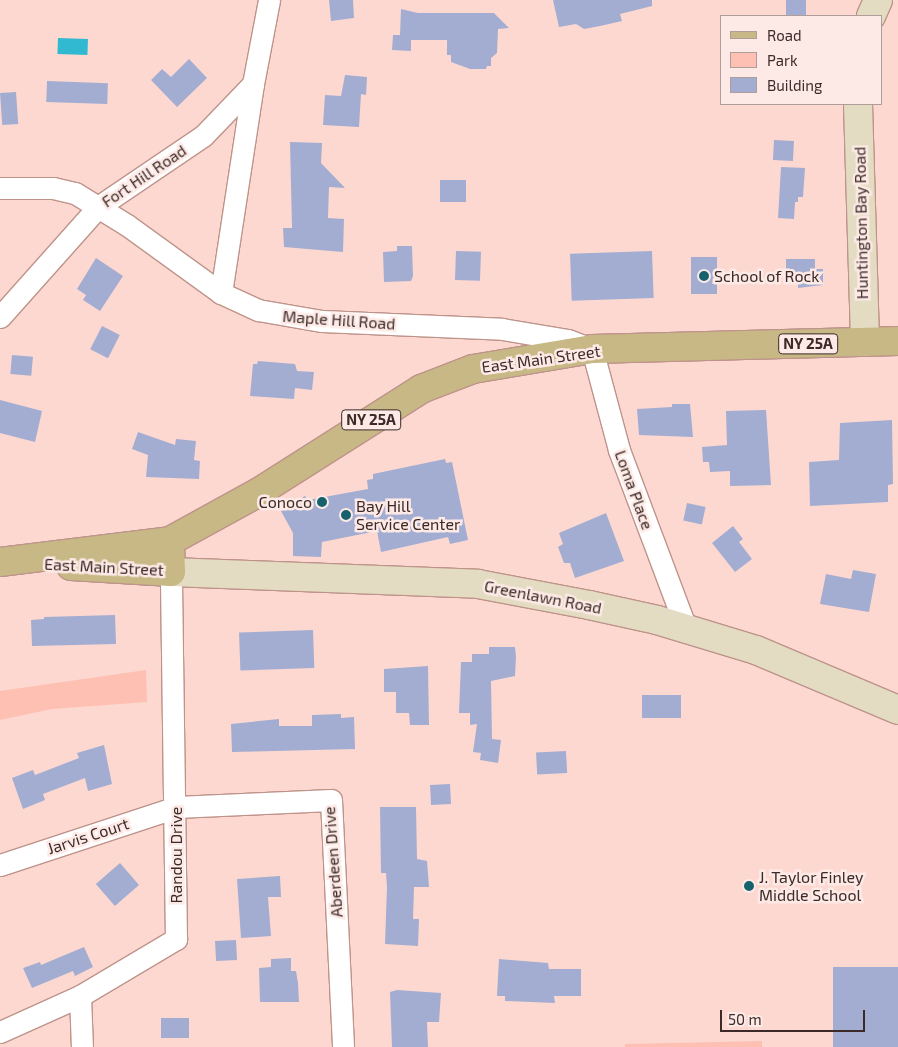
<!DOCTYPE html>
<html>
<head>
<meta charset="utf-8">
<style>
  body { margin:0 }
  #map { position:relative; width:898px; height:1047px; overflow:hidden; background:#fdd8d0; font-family:"Exo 2",sans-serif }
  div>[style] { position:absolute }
  .green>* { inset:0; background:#fec0b3 }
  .water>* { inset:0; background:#31b9d1; transform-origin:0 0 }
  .building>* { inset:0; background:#a3add1; transform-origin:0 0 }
  .roads { filter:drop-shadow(1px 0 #be938a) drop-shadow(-1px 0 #be938a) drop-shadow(0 1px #be938a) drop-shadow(0 -1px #be938a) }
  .street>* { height:21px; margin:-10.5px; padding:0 10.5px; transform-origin:10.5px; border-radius:10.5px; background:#fff }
  .secondary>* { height:28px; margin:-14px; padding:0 14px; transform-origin:14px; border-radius:14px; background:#e3dcc2 }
  .primary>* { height:28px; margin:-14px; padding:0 14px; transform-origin:14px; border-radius:14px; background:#c7b886 }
  .dots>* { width:14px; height:14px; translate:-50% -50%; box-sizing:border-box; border:2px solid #fdeae6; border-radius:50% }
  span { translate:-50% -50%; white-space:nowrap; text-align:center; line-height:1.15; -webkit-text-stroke:5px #fdeae6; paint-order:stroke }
  .shield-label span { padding:1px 4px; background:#fdeae6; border:1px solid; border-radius:4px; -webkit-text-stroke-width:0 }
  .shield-label { font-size:15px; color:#3b2a27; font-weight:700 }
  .street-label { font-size:16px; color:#3b2a27 }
  .poi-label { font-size:16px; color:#3b2a27 }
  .left { translate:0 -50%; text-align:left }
  .right { translate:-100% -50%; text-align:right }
  .legend { position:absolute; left:720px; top:15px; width:162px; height:90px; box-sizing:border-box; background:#fdeae6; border:1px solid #af9d9a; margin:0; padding:6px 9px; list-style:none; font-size:15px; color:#3b2a27 }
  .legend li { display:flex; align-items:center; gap:10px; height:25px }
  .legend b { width:25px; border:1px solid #af9d9a }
  .scale { position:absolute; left:720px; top:1010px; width:145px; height:22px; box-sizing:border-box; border:2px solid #3b2a27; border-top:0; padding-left:6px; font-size:15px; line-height:18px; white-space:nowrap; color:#3b2a27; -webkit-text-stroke:4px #fdeae6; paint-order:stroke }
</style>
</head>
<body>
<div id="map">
  <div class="green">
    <div style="clip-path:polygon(146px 670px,147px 702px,52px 709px,0 720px,0 691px)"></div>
    <div style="clip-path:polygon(762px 1041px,762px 1047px,625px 1047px,625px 1044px)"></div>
  </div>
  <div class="water">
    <div style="left:58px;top:38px;width:30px;height:16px;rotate:2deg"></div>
  </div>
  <div class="building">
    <div style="clip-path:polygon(329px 0,353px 0,354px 18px,331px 21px)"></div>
    <div style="clip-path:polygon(553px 0,652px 0,652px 6px,620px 14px,622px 21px,600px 26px,584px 29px,576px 24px,559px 27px)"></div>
    <div style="left:786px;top:0;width:20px;height:16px"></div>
    <div style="clip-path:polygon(401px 9px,418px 13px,494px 13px,509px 28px,498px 29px,497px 53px,491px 58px,491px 66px,487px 66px,486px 69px,470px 69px,451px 62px,451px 55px,447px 55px,447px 40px,411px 40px,411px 51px,392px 50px,393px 35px,400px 35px)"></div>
    <div style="clip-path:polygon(189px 59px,207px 78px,177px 107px,151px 80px,162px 69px,171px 77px)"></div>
    <div style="clip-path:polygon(345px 75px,367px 77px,366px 95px,361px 94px,359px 127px,323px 125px,325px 95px,341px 96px)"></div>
    <div style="left:47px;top:81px;width:61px;height:21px;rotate:2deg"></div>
    <div style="left:16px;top:92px;width:32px;height:16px;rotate:86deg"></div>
    <div style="left:774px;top:140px;width:20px;height:20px;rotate:3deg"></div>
    <div style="clip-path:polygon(290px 142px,322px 143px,321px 163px,345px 188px,329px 187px,328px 218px,344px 219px,343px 252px,284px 247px,283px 228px,292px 228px)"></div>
    <div style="clip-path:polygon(781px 167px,805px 168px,803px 197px,798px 197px,798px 202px,795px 202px,794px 219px,778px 218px)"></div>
    <div style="left:440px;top:180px;width:26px;height:22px"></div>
    <div style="clip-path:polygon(397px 246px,412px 246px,413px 276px,411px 281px,384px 282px,383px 252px,397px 251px)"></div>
    <div style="left:456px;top:251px;width:25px;height:29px;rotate:2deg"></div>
    <div style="left:652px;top:251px;width:47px;height:82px;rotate:88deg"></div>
    <div style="left:717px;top:257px;width:37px;height:26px;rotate:90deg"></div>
    <div style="clip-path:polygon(96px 258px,123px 276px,100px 311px,83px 300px,86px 295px,77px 289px)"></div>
    <div style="clip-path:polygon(786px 259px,815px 259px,815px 269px,823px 269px,823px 285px,798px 288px,798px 284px,786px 284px)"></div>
    <div style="left:102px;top:326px;width:20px;height:26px;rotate:27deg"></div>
    <div style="left:12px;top:355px;width:21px;height:19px;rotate:5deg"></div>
    <div style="clip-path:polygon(258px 361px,295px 364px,297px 371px,314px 372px,312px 390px,295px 388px,294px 399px,250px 396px,253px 364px,257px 364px)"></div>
    <div style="clip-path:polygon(0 400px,42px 411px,35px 442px,0 433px)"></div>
    <div style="clip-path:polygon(672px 404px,690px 404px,693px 437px,639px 435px,637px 409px,672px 407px)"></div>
    <div style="clip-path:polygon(766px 410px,771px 485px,730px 486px,730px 471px,710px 472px,709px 462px,703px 462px,702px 447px,727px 445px,726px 411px)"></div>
    <div style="clip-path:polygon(892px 420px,893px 484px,888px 485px,888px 502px,810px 506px,809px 462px,839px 460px,840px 423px)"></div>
    <div style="clip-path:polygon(138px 432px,175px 445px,176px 439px,196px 441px,194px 460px,200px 461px,199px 479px,146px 477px,148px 455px,132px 449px)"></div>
    <div style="clip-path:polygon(445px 459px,446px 463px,452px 462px,468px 540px,450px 544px,448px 537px,381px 552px,377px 531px,322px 542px,321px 557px,293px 556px,293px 533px,281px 511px,305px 496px,308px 500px,368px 489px,367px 480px,373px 479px,373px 474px)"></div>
    <div style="left:687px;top:503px;width:19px;height:18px;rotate:12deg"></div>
    <div style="clip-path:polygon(606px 513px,624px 561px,575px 578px,570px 563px,564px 563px,558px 547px,563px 544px,559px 533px)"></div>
    <div style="clip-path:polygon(733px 526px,743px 539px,739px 542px,752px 559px,735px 572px,712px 543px)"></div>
    <div style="clip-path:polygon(853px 570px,876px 574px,869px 612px,820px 604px,826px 574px,851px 579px)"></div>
    <div style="clip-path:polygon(115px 615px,116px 644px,32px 646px,31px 620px,44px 619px,44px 617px)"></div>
    <div style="left:313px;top:630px;width:38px;height:74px;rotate:88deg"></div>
    <div style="clip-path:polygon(489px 647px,515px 647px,516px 657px,515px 676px,491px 681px,492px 739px,501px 740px,498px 763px,480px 760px,481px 753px,473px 752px,477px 724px,470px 725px,470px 713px,459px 713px,461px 662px,472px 662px,472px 654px,489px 654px)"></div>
    <div style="clip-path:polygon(428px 666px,429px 725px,410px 725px,409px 713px,396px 713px,396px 692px,384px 692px,384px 669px)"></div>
    <div style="left:681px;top:695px;width:23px;height:39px;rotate:90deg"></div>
    <div style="clip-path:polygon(341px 714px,341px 718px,354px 717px,355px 749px,232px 752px,231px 724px,279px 719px,279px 726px,312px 726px,312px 715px)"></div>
    <div style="clip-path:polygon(104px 745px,112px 784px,88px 791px,85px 778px,43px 794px,45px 800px,23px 809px,12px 778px,33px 770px,35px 775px,79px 758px,77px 753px)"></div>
    <div style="left:566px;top:751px;width:22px;height:30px;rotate:87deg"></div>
    <div style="left:450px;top:784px;width:20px;height:20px;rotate:87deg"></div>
    <div style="clip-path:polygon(380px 807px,416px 807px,417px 859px,427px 861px,429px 887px,414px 887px,413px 919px,419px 919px,418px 946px,385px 944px,387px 887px,386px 873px,381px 873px)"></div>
    <div style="left:120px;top:863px;width:29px;height:32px;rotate:49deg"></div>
    <div style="clip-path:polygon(280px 876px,281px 897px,268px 897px,271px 936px,241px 938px,237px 879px)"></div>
    <div style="left:236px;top:940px;width:20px;height:21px;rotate:87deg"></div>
    <div style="clip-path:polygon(84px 947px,93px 967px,75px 976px,73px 971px,32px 988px,23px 968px,40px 962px,41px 965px)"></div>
    <div style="clip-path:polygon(291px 958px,291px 971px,296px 971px,298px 983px,299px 1002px,260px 1002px,259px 968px,271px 967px,271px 959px)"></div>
    <div style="clip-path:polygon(499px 959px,548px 963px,549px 969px,581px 969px,581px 996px,554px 996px,555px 1003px,505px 1001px,505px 996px,497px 996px)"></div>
    <div style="left:898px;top:967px;width:80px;height:65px;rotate:90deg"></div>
    <div style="clip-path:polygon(397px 990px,441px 993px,439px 1022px,427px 1022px,428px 1047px,392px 1047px,390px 992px)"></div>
    <div style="left:161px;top:1018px;width:28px;height:20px"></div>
  </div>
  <div class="roads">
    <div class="street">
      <div style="left:0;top:188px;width:53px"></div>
      <div style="left:53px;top:188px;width:23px;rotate:13deg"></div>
      <div style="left:75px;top:193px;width:61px;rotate:31.6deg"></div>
      <div style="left:127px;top:225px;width:116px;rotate:35.9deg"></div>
      <div style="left:221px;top:293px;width:41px;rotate:24.7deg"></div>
      <div style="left:258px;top:310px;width:65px;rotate:9.8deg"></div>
      <div style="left:322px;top:321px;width:180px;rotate:2.5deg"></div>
      <div style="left:502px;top:329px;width:67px;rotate:9.5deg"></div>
      <div style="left:568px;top:340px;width:26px;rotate:21deg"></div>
      <div style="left:592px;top:349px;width:105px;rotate:75deg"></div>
      <div style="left:619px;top:450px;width:190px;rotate:69.4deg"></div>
      <div style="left:221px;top:293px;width:211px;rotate:-81.3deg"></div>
      <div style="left:0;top:317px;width:147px;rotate:-48.3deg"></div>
      <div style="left:98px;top:207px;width:127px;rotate:-34.1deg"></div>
      <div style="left:203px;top:136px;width:72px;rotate:-46.1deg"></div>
      <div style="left:253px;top:84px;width:86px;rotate:-79.2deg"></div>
      <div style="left:0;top:865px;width:185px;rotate:-18.2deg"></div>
      <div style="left:176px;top:807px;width:155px;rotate:-2.6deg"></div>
      <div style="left:331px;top:800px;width:247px;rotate:87.2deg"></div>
      <div style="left:80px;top:996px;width:51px;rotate:87.8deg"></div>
      <div style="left:0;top:1032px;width:88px;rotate:-24.2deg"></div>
      <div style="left:80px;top:996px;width:112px;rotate:-30.7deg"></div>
      <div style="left:176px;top:939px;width:367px;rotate:-90.8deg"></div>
    </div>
    <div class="secondary">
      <div style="left:871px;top:16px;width:17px;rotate:-66deg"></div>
      <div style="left:858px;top:104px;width:238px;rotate:88.3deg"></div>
      <div style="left:171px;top:572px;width:307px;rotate:2.2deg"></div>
      <div style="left:478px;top:584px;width:113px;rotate:10.7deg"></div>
      <div style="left:589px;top:605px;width:70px;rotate:12.4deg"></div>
      <div style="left:657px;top:620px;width:103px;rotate:16.9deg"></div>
      <div style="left:756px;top:650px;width:154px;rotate:22.9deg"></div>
    </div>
    <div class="primary">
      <div style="left:0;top:562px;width:171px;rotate:-7deg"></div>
      <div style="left:170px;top:541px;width:102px;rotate:-28.8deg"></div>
      <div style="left:259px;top:492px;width:192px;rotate:-32.4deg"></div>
      <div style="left:421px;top:389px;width:56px;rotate:-21deg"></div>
      <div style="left:473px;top:369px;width:121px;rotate:-9.5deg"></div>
      <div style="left:592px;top:349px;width:306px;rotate:-1.5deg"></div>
      <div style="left:71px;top:566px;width:100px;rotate:3.4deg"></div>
      <div style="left:171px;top:572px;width:31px;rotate:-92deg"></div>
    </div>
  </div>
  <div class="dots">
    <div style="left:704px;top:276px;background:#16616e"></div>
    <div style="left:322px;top:502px;background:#16616e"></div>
    <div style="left:346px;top:515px;background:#16616e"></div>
    <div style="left:749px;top:886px;background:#16616e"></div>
  </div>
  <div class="shield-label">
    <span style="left:808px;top:344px">NY 25A</span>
    <span style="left:371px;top:420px">NY 25A</span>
  </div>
  <div class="street-label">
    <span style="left:144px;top:176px;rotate:-34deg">Fort Hill Road</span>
    <span style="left:861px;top:223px;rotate:-91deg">Huntington Bay Road</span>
    <span style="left:339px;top:320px;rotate:4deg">Maple Hill Road</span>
    <span style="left:541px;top:359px;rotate:-8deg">East Main Street</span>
    <span style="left:634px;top:490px;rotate:70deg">Loma Place</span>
    <span style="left:104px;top:567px;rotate:3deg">East Main Street</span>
    <span style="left:543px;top:597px;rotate:11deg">Greenlawn Road</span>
    <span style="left:88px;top:836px;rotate:-18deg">Jarvis Court</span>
    <span style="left:176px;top:855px;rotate:-90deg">Randou Drive</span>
    <span style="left:333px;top:862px;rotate:-94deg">Aberdeen Drive</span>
  </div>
  <div class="poi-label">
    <span class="left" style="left:714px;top:276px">School of Rock</span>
    <span class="right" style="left:312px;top:502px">Conoco</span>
    <span class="left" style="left:356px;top:515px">Bay Hill<br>Service Center</span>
    <span class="left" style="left:759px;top:886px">J. Taylor Finley<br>Middle School</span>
  </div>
  <ul class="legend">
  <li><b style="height:6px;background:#c7b886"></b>Road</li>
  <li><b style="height:14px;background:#fec0b3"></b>Park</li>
  <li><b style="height:14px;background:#a3add1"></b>Building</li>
  </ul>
  <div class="scale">50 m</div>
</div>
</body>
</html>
